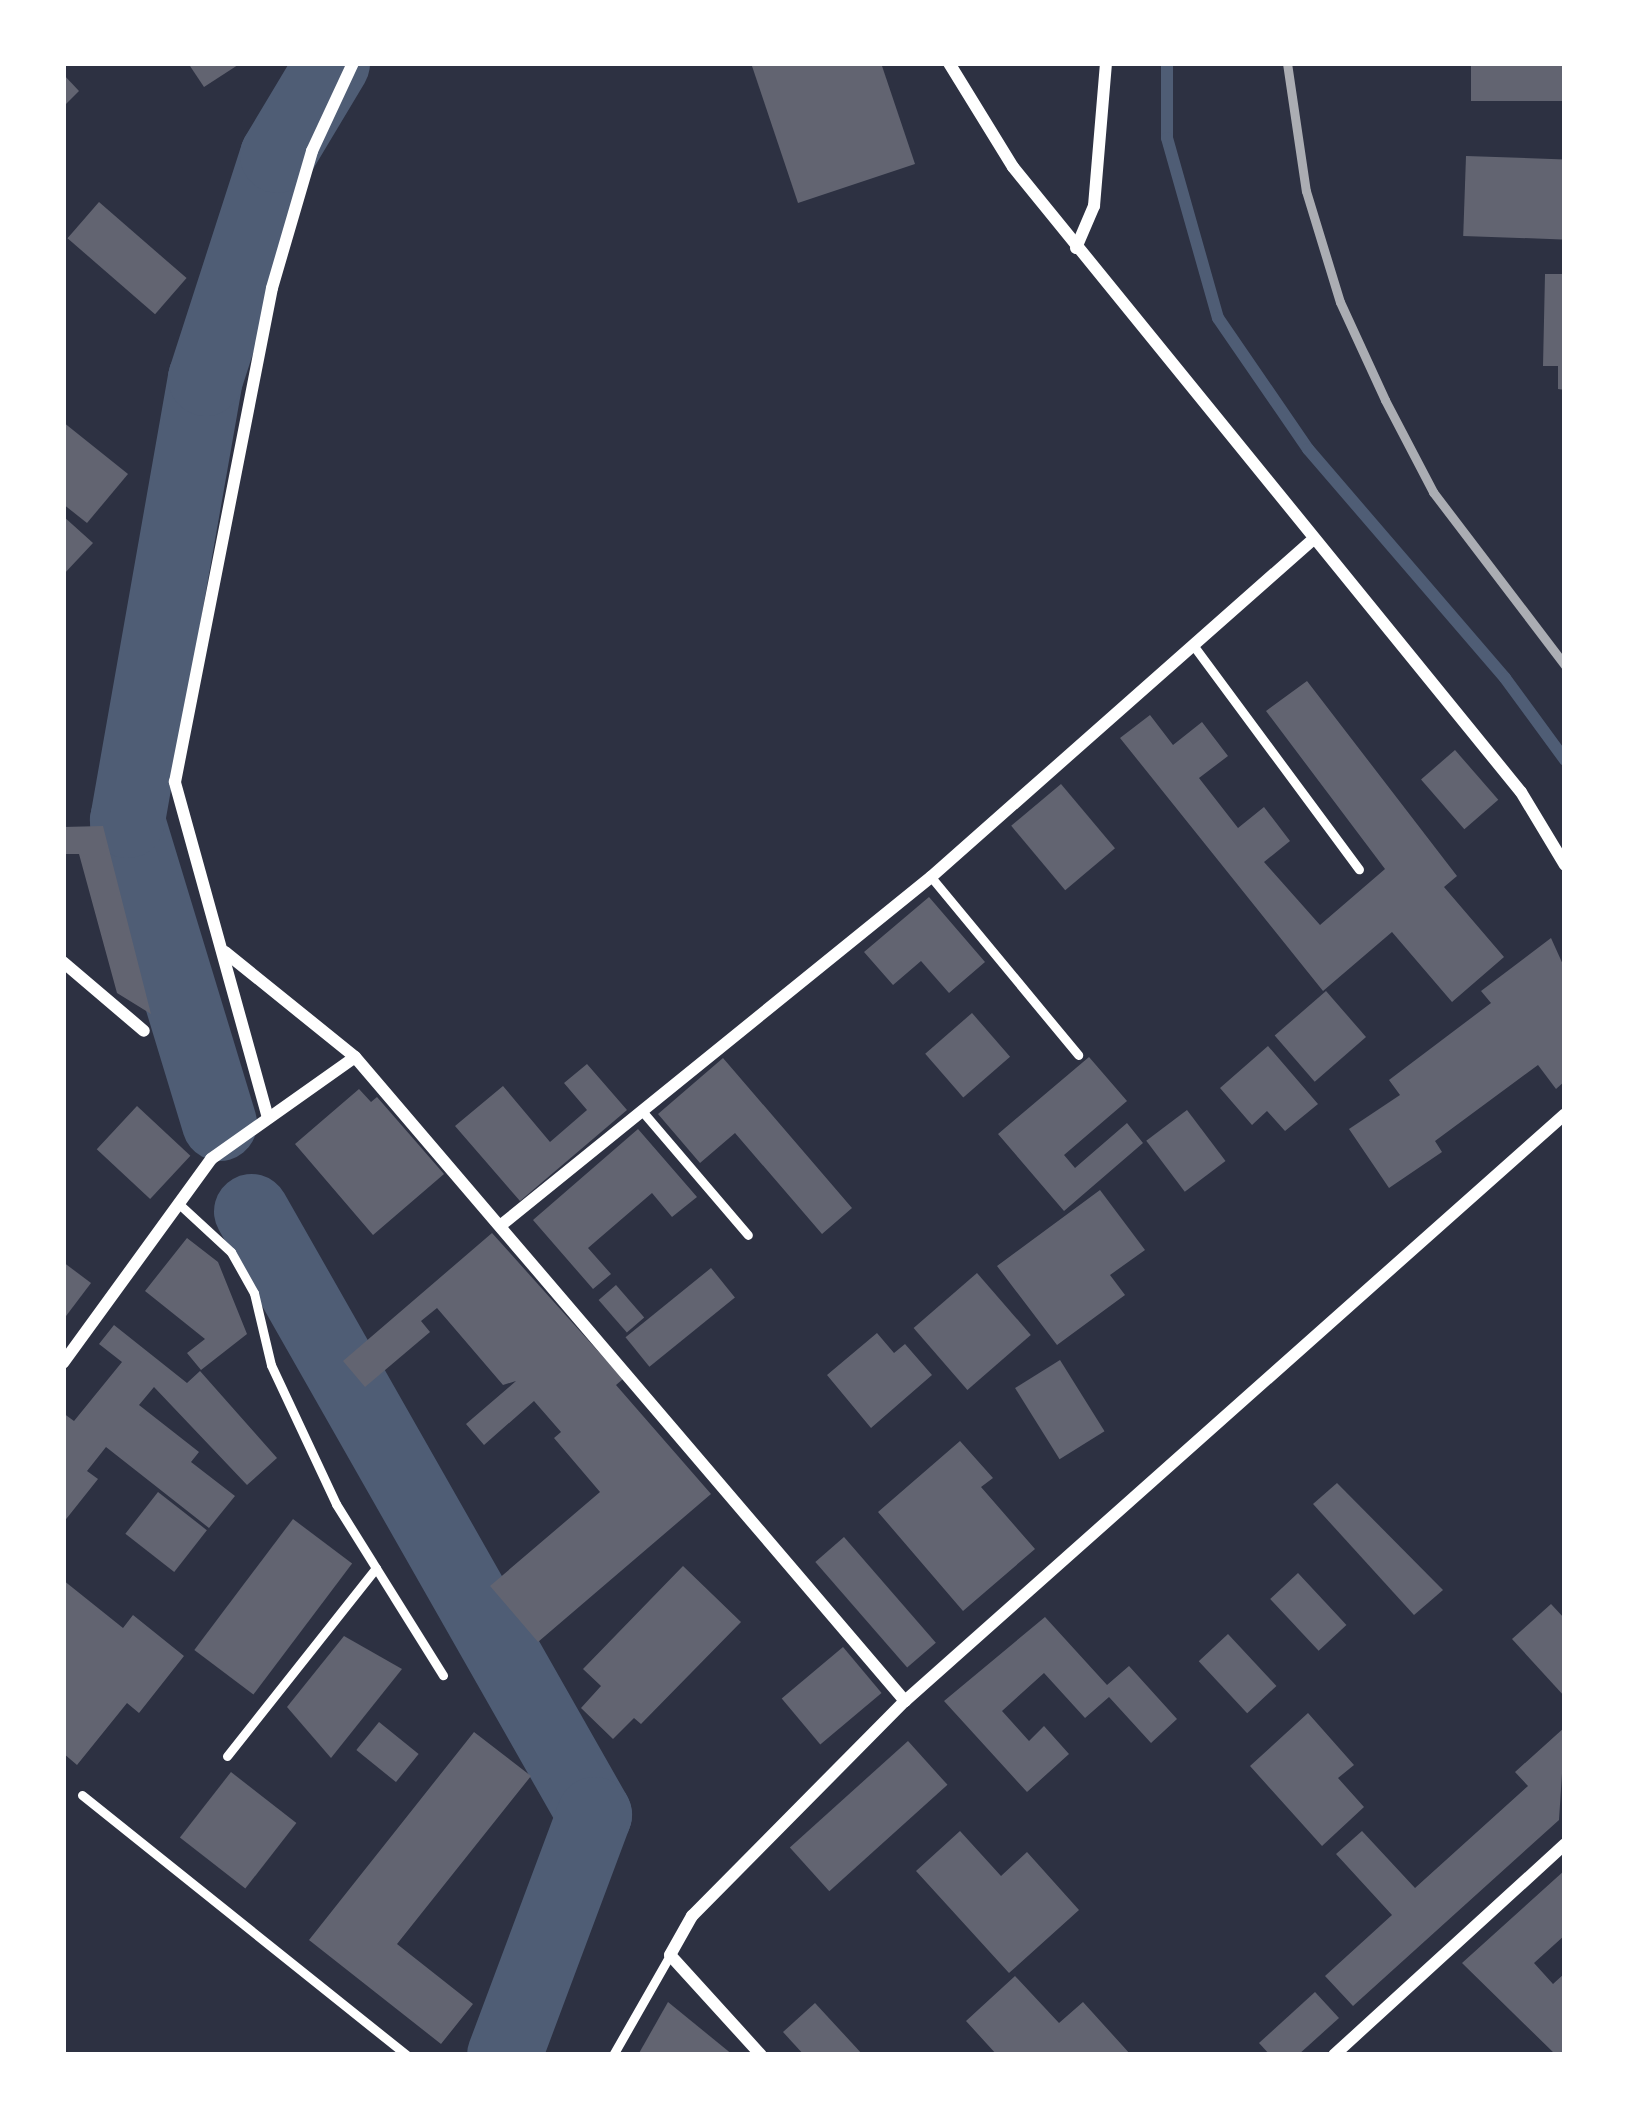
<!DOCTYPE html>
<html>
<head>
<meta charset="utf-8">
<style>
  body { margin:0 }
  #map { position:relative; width:1628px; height:2118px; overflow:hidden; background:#2d3142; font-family:"Noto Sans",sans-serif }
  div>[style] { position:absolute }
  .stream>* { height:12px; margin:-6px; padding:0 6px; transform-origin:6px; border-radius:6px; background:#4f5d75 }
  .river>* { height:75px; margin:-37.5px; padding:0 37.5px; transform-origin:37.5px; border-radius:37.5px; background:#4f5d75 }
  .building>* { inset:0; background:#626471; transform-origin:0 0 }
  .service>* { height:9px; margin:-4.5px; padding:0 4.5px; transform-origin:4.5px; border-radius:4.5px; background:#fff }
  .minor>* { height:12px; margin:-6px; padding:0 6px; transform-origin:6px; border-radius:6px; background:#fff }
  .rail>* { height:9px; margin:-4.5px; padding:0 4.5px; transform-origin:4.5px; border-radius:4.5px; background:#abadb3 }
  span { translate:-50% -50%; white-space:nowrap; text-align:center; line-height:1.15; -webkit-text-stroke:12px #fff; paint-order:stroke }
  .frame { position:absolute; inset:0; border:66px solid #fff; pointer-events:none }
</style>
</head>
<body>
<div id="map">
  <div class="stream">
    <div style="left:1167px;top:63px;width:75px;rotate:90deg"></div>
    <div style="left:1167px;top:138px;width:187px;rotate:74.2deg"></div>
    <div style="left:1218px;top:318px;width:159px;rotate:55.5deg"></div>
    <div style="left:1308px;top:449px;width:302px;rotate:49.3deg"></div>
    <div style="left:1505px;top:678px;width:102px;rotate:53.8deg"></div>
  </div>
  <div class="river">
    <div style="left:219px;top:1123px;width:317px;rotate:-106.9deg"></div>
    <div style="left:127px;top:820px;width:449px;rotate:-80deg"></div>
    <div style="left:205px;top:378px;width:234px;rotate:-72.1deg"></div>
    <div style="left:277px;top:155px;width:107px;rotate:-59.1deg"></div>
    <div style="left:251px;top:1211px;width:694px;rotate:60.37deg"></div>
    <div style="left:594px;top:1814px;width:257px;rotate:110.5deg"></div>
  </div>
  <div class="building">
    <div style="clip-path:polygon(188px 63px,241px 63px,204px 87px)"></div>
    <div style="clip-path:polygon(751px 63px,881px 63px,915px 164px,798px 203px)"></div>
    <div style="left:1471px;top:63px;width:94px;height:38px"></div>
    <div style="clip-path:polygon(63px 74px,79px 91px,63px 107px)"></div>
    <div style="left:1466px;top:156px;width:99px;height:80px;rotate:2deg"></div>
    <div style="left:99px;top:202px;width:116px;height:48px;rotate:41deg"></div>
    <div style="clip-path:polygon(1545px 274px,1565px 274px,1565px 390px,1558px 389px,1558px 366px,1543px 366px)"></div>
    <div style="clip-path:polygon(63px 422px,128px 474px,87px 523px,63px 504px)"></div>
    <div style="clip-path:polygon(63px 516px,93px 543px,63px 575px)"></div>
    <div style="clip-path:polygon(1307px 681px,1457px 876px,1444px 887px,1504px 957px,1452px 1002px,1392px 932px,1323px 991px,1120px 738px,1150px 715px,1173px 745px,1202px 722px,1228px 756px,1199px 778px,1238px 828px,1264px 807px,1290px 841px,1264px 862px,1320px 925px,1385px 869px,1266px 711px)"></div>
    <div style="left:1455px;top:750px;width:66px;height:45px;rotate:49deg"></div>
    <div style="left:1061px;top:784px;width:84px;height:65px;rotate:50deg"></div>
    <div style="clip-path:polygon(103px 826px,151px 1014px,117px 993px,79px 854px,63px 854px,63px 827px)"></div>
    <div style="clip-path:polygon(929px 897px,985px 962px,949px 993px,921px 961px,893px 985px,864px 952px)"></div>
    <div style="clip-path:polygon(1551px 938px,1565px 969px,1565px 1081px,1556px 1089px,1538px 1065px,1435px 1141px,1442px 1152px,1389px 1188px,1349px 1129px,1400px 1095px,1389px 1080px,1491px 1003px,1481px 991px)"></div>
    <div style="left:1326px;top:991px;width:61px;height:68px;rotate:49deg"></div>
    <div style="left:972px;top:1013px;width:58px;height:62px;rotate:49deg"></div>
    <div style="clip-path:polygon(1268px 1046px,1318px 1104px,1285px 1131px,1267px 1111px,1252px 1125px,1220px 1088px)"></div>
    <div style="clip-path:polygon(1089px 1057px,1127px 1101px,1064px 1155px,1075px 1168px,1127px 1123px,1143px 1143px,1064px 1211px,998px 1134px)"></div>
    <div style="clip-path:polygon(723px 1058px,852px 1208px,822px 1234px,735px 1133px,700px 1163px,658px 1114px)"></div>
    <div style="clip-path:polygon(587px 1064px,627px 1110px,520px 1201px,455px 1126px,503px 1086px,550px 1142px,587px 1110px,564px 1083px)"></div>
    <div style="clip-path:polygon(359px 1089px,371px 1102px,377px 1097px,444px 1174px,373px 1235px,295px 1144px)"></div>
    <div style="left:137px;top:1106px;width:73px;height:59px;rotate:43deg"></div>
    <div style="left:1187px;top:1110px;width:64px;height:51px;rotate:53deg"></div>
    <div style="clip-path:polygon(638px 1129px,697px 1197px,672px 1217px,652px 1193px,588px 1248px,611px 1274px,593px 1289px,533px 1220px)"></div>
    <div style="clip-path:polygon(1100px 1190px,1145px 1250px,1110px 1275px,1125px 1295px,1057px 1345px,997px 1266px)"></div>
    <div style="clip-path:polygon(492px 1233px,623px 1379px,616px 1385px,711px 1494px,538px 1642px,490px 1586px,600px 1492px,554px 1438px,561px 1432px,534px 1401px,484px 1445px,466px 1424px,516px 1381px,503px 1385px,437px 1308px,421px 1321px,430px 1332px,365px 1387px,343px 1361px)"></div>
    <div style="clip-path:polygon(187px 1238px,218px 1262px,247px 1334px,201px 1370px,187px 1353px,205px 1339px,145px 1291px)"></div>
    <div style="clip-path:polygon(63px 1262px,91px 1283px,63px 1320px)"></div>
    <div style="left:711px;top:1268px;width:38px;height:110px;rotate:51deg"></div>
    <div style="left:977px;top:1273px;width:82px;height:84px;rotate:49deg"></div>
    <div style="left:616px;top:1285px;width:43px;height:23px;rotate:49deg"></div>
    <div style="clip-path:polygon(114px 1325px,187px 1383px,200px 1371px,277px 1458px,247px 1485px,154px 1387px,139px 1405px,199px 1452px,191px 1462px,235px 1496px,209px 1528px,106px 1447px,87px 1471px,98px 1479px,63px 1523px,63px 1413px,74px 1421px,122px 1362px,99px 1344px)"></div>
    <div style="clip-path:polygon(877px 1333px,894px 1353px,905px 1344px,932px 1375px,871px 1428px,827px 1375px)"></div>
    <div style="left:1060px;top:1360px;width:84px;height:53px;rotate:58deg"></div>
    <div style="clip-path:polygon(960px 1441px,993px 1478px,981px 1487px,1035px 1549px,963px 1611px,878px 1512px)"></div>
    <div style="clip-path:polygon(1337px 1483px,1443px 1590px,1414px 1615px,1313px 1504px)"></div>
    <div style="left:158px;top:1492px;width:62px;height:53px;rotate:38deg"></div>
    <div style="left:293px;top:1519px;width:74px;height:164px;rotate:37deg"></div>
    <div style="left:844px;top:1537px;width:140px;height:38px;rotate:49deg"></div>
    <div style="clip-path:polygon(683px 1566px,741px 1622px,641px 1724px,634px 1718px,613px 1739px,581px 1708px,601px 1686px,583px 1669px)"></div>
    <div style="left:1298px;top:1573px;width:71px;height:38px;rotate:47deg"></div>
    <div style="clip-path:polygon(63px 1580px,123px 1628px,133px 1615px,184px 1656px,139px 1713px,127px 1703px,77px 1765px,63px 1753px)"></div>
    <div style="clip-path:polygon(1551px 1604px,1565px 1619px,1565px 1697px,1512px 1639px)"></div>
    <div style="clip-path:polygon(1045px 1617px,1107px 1685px,1129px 1666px,1177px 1719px,1151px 1743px,1109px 1697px,1085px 1718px,1044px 1673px,1002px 1711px,1029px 1741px,1044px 1726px,1069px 1754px,1027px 1792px,944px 1701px)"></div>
    <div style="left:1228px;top:1634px;width:71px;height:40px;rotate:47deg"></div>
    <div style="clip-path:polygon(344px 1636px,402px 1669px,331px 1758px,287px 1707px)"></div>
    <div style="left:843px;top:1647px;width:60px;height:80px;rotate:50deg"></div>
    <div style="clip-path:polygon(1308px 1713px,1354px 1765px,1338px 1778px,1364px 1807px,1322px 1846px,1250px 1766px)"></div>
    <div style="left:379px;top:1722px;width:51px;height:36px;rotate:39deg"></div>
    <div style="clip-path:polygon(1565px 1727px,1559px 1820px,1353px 2006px,1325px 1976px,1392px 1915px,1336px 1854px,1362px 1831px,1415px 1888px,1528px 1786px,1515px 1772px)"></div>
    <div style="clip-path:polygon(474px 1732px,531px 1776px,397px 1944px,473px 2004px,441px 2044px,309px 1940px)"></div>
    <div style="left:908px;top:1741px;width:59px;height:159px;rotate:48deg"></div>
    <div style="left:231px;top:1772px;width:83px;height:83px;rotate:38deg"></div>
    <div style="clip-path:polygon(960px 1831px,1001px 1876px,1027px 1852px,1079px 1910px,1009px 1973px,916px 1871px)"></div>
    <div style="clip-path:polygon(1565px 1870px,1565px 1935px,1534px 1963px,1553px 1984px,1565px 1973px,1565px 2055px,1556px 2055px,1462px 1963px)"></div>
    <div style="clip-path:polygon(1015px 1976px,1059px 2023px,1083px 2002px,1131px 2055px,997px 2055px,966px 2021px)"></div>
    <div style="clip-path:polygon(1315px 1992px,1339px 2018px,1298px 2055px,1270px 2055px,1259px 2043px)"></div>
    <div style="clip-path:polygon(668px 2002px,733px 2055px,638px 2055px)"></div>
    <div style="clip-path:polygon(815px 2003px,863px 2055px,804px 2055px,783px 2032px)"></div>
  </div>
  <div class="service">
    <div style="left:1193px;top:645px;width:279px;rotate:53.5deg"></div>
    <div style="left:931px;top:877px;width:231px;rotate:50.4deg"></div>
    <div style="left:642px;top:1111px;width:163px;rotate:49.5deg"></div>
    <div style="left:179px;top:1204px;width:71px;rotate:42.7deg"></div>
    <div style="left:231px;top:1252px;width:47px;rotate:60.7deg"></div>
    <div style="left:254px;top:1293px;width:74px;rotate:76.7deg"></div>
    <div style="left:271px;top:1365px;width:153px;rotate:64.9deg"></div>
    <div style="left:336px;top:1504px;width:202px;rotate:58deg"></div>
    <div style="left:227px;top:1756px;width:240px;rotate:-51.6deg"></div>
    <div style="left:82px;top:1795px;width:416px;rotate:38.7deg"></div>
    <div style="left:613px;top:2055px;width:115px;rotate:-60.3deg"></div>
  </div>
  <div class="minor">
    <div style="left:949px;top:63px;width:122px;rotate:58.4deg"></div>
    <div style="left:1013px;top:167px;width:805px;rotate:50.9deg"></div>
    <div style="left:1521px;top:792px;width:85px;rotate:58.9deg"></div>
    <div style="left:1076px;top:248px;width:46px;rotate:-66.8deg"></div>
    <div style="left:1094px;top:206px;width:144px;rotate:-85.2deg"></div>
    <div style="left:225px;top:952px;width:167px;rotate:38.9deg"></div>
    <div style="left:63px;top:962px;width:106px;rotate:40.4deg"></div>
    <div style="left:268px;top:1118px;width:349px;rotate:-105.5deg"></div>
    <div style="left:175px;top:782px;width:503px;rotate:-78.89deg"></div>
    <div style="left:272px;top:288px;width:143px;rotate:-73.7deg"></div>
    <div style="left:312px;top:151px;width:97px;rotate:-65deg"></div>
    <div style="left:500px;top:1226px;width:555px;rotate:-39deg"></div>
    <div style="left:931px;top:877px;width:506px;rotate:-41.47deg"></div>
    <div style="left:63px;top:1363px;width:252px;rotate:-54deg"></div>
    <div style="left:211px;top:1159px;width:176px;rotate:-35.3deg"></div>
    <div style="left:355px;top:1057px;width:847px;rotate:49.5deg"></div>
    <div style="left:761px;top:2055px;width:135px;rotate:-132.3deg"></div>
    <div style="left:670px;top:1955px;width:45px;rotate:-60.6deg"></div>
    <div style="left:692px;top:1916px;width:303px;rotate:-45.3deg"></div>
    <div style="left:905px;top:1701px;width:883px;rotate:-41.65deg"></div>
    <div style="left:1334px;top:2055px;width:313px;rotate:-42.4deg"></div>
  </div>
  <div class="rail">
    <div style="left:1287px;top:63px;width:129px;rotate:81.6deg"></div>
    <div style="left:1306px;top:191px;width:116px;rotate:73deg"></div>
    <div style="left:1340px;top:302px;width:108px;rotate:65.3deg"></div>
    <div style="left:1385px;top:400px;width:104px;rotate:62.4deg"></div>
    <div style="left:1433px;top:492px;width:218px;rotate:52.7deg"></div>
  </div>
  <div class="frame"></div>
</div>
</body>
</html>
